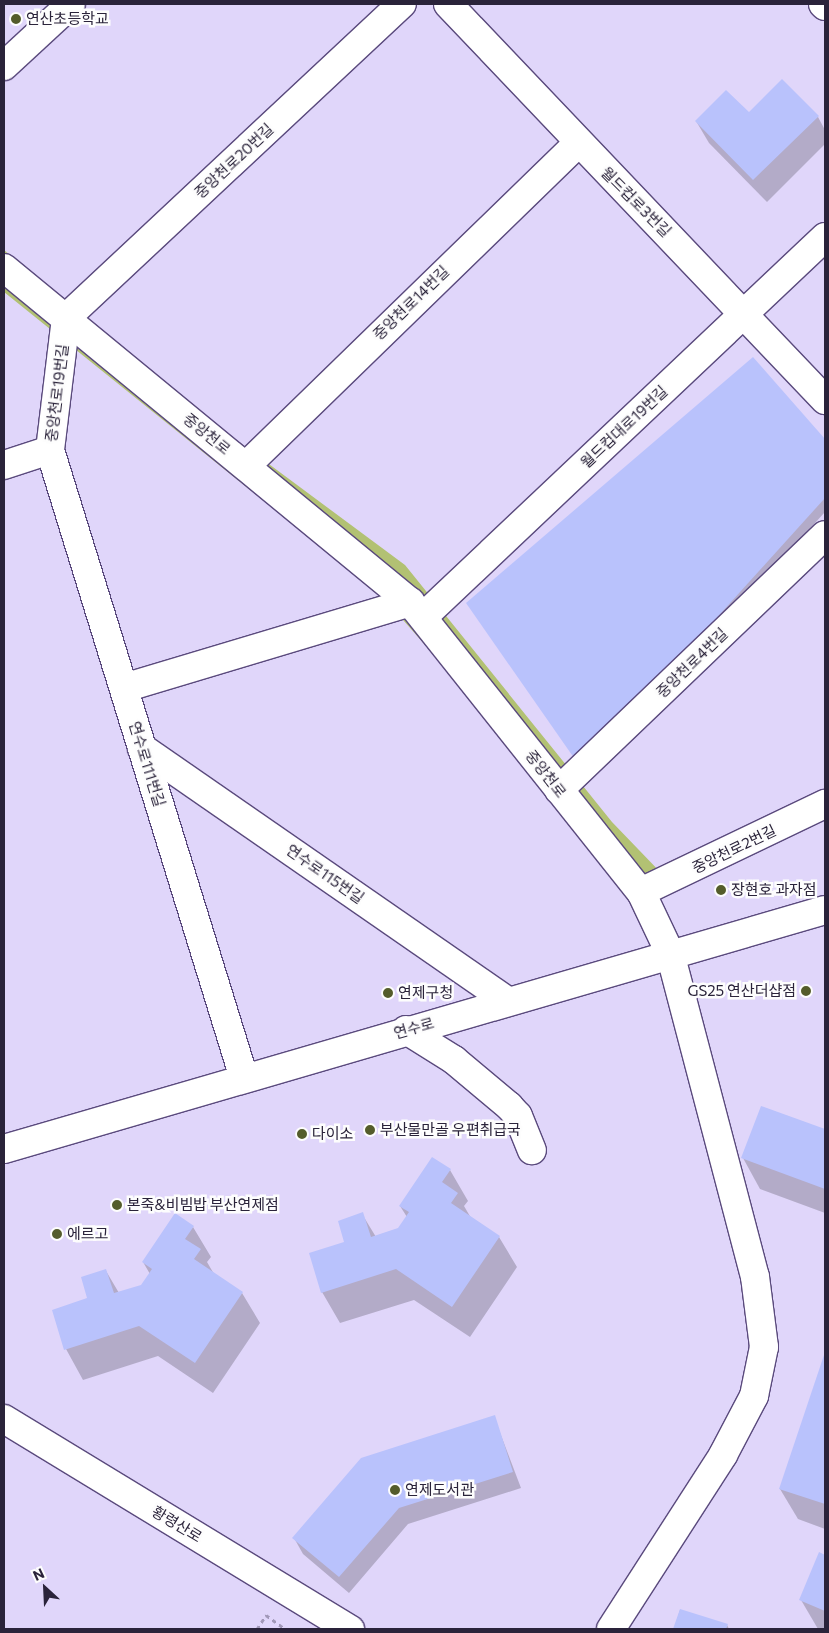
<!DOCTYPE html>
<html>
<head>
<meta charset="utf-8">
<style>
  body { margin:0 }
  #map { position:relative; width:829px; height:1633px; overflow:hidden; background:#e0d6fa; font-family:Commissioner,"Noto Sans KR",sans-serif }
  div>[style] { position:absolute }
  .water>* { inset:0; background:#b2c173 }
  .shadow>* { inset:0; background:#0003 }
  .building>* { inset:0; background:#b9c2fc }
  .path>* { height:3px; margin-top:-1.5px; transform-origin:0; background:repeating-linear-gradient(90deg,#a198b8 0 4px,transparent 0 8px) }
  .roads { filter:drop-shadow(1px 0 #5a4a7d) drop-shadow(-1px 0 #5a4a7d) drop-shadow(0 1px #5a4a7d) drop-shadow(0 -1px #5a4a7d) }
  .minor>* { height:28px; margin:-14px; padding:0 14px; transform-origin:14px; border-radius:14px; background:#fff }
  .tertiary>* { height:28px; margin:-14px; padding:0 14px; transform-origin:14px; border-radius:14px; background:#fff }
  .secondary>* { height:28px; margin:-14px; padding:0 14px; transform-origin:14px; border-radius:14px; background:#fff }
  .dots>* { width:14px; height:14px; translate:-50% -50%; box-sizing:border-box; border:2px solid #fdfdfd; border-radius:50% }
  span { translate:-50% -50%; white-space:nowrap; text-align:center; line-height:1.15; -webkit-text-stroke:5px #fdfdfd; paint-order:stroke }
  .poi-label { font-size:15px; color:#2a233a }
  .left { translate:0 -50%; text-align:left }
  .right { translate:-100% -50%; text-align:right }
  .street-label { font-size:15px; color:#2a233a }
  .frame { position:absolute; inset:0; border:5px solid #2a233a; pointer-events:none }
  .north { position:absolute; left:20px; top:1563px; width:50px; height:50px; -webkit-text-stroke:4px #fdfdfd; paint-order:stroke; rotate:335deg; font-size:14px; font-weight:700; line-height:20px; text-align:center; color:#2a233a }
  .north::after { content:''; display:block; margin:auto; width:18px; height:22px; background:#2a233a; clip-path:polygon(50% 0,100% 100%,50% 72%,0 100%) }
</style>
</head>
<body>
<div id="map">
  <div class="water">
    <div style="clip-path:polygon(4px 250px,204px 416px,405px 565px,612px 822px,664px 876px,638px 901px,540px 776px,382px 596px,4px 292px)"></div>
  </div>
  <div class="shadow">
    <div style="clip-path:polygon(818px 117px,825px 130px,825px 144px,767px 202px,709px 143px,696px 121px)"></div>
    <div style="clip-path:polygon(753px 359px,825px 441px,825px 512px,587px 775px)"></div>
    <div style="clip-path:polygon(762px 1107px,825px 1130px,825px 1213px,760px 1189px,743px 1158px)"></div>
    <div style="clip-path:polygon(450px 1170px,468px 1201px,464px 1206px,471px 1218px,499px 1237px,517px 1267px,470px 1337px,414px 1300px,340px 1323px,322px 1292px,362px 1214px,376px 1237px,399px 1229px,407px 1217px,400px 1206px)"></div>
    <div style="clip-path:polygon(193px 1227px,211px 1257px,207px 1262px,214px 1274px,242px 1293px,260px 1323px,213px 1393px,158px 1356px,83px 1380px,66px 1349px,106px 1271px,119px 1293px,142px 1286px,150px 1274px,143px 1262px)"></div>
    <div style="clip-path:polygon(825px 1355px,825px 1529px,798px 1519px,780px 1489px)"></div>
    <div style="clip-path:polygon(494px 1417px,521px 1488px,408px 1524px,349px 1593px,303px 1554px,294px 1538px)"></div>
    <div style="clip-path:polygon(820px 1554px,825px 1556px,825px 1629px,818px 1629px,801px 1600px)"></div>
    <div style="clip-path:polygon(680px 1610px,727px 1625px,729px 1629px,674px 1629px)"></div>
  </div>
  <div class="building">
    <div style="clip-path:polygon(782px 79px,819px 116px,753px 180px,695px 121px,726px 90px,749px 112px)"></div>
    <div style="clip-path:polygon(753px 357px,825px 439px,825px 498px,581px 768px,466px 603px)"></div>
    <div style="clip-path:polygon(761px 1106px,825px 1129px,825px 1189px,741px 1158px)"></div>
    <div style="clip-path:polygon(432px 1157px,451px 1169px,442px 1182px,458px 1193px,451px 1203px,500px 1236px,452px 1307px,396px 1269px,321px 1293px,309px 1253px,344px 1242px,338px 1221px,363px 1212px,371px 1237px,398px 1228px,409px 1212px,399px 1206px)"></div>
    <div style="clip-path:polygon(175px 1213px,194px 1226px,185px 1239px,201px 1249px,194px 1259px,243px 1292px,195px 1363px,139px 1326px,64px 1350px,52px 1310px,87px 1298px,81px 1277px,106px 1269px,114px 1293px,141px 1285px,152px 1269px,142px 1262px)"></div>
    <div style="clip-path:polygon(825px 1352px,825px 1504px,779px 1489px)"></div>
    <div style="clip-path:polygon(495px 1415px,513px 1472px,399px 1508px,339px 1577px,292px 1538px,361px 1458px)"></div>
    <div style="clip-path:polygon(819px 1552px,825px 1555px,825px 1611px,799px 1600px)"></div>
    <div style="clip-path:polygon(680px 1609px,728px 1624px,726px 1629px,673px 1629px)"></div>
  </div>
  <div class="path">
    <div style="left:257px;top:1629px;width:17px;rotate:-57deg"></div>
    <div style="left:266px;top:1615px;width:24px;rotate:36deg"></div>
  </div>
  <div class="roads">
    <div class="minor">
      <div style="left:448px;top:4px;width:547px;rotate:46.41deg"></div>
      <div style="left:4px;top:66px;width:91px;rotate:-42.8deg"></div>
      <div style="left:4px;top:465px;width:48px;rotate:-18.1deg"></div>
      <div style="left:246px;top:466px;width:463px;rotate:-44.2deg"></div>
      <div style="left:423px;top:617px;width:553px;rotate:-43.39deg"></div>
      <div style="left:124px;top:688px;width:299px;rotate:-16.7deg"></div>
      <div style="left:142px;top:748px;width:444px;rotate:34.7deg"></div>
      <div style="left:559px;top:790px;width:368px;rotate:-43.8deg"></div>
      <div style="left:641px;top:892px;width:204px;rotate:-25.6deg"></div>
      <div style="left:406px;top:1030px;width:57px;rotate:32deg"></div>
      <div style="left:454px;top:1060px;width:72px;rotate:39.9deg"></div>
      <div style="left:509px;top:1106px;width:13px;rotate:48deg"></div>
      <div style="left:518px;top:1116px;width:37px;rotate:68deg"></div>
      <div style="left:244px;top:1078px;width:657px;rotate:-107.17deg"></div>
      <div style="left:50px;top:450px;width:133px;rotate:-83.1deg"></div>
      <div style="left:66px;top:318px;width:460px;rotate:-43.1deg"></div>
      <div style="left:611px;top:1629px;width:207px;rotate:-57.2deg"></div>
      <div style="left:723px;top:1455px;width:67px;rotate:-62.3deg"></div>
      <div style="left:754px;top:1396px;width:50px;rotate:-78.5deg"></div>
      <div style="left:764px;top:1347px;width:71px;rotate:-97.3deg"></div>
      <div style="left:755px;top:1277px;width:335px;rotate:-104.7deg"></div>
    </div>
    <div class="tertiary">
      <div style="left:4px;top:268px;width:526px;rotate:39.44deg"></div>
      <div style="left:410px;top:602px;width:371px;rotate:51.5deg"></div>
      <div style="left:641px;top:892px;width:68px;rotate:64.6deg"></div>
      <div style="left:4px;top:1419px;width:405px;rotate:31.3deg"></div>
    </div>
    <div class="secondary">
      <div style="left:823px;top:4px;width:3px;rotate:45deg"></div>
      <div style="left:4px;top:1149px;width:855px;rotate:-16.23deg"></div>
    </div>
  </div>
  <div class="dots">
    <div style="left:16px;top:19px;background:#545c2b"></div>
    <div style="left:721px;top:890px;background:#545c2b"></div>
    <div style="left:806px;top:991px;background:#545c2b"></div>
    <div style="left:388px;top:993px;background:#545c2b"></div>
    <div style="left:370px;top:1130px;background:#545c2b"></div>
    <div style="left:302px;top:1134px;background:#545c2b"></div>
    <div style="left:117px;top:1205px;background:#545c2b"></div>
    <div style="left:57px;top:1234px;background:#545c2b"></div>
    <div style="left:395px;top:1490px;background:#545c2b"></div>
  </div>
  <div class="poi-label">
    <span class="left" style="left:26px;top:19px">연산초등학교</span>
    <span class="left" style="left:731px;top:890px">장현호 과자점</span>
    <span class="right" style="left:796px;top:991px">GS25 연산더샵점</span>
    <span class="left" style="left:398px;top:993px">연제구청</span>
    <span class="left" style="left:380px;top:1130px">부산물만골 우편취급국</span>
    <span class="left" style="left:312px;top:1134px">다이소</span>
    <span class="left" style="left:127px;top:1205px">본죽&amp;비빔밥 부산연제점</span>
    <span class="left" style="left:67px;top:1234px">에르고</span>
    <span class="left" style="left:405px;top:1490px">연제도서관</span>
  </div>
  <div class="street-label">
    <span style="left:234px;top:161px;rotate:-43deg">중앙천로20번길</span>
    <span style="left:636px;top:202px;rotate:45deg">월드컵로3번길</span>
    <span style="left:411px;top:303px;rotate:-44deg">중앙천로14번길</span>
    <span style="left:57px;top:393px;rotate:-83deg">중앙천로19번길</span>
    <span style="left:624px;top:427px;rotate:-43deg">월드컵대로19번길</span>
    <span style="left:207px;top:434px;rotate:39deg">중앙천로</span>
    <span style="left:692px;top:663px;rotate:-44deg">중앙천로4번길</span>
    <span style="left:147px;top:764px;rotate:73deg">연수로111번길</span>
    <span style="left:546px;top:774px;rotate:52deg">중앙천로</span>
    <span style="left:734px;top:849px;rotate:-26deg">중앙천로2번길</span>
    <span style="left:325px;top:874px;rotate:35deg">연수로115번길</span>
    <span style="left:414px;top:1028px;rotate:-16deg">연수로</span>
    <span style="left:177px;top:1524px;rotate:31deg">황령산로</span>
  </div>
  <div class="frame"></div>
  <div class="north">N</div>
</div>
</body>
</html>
